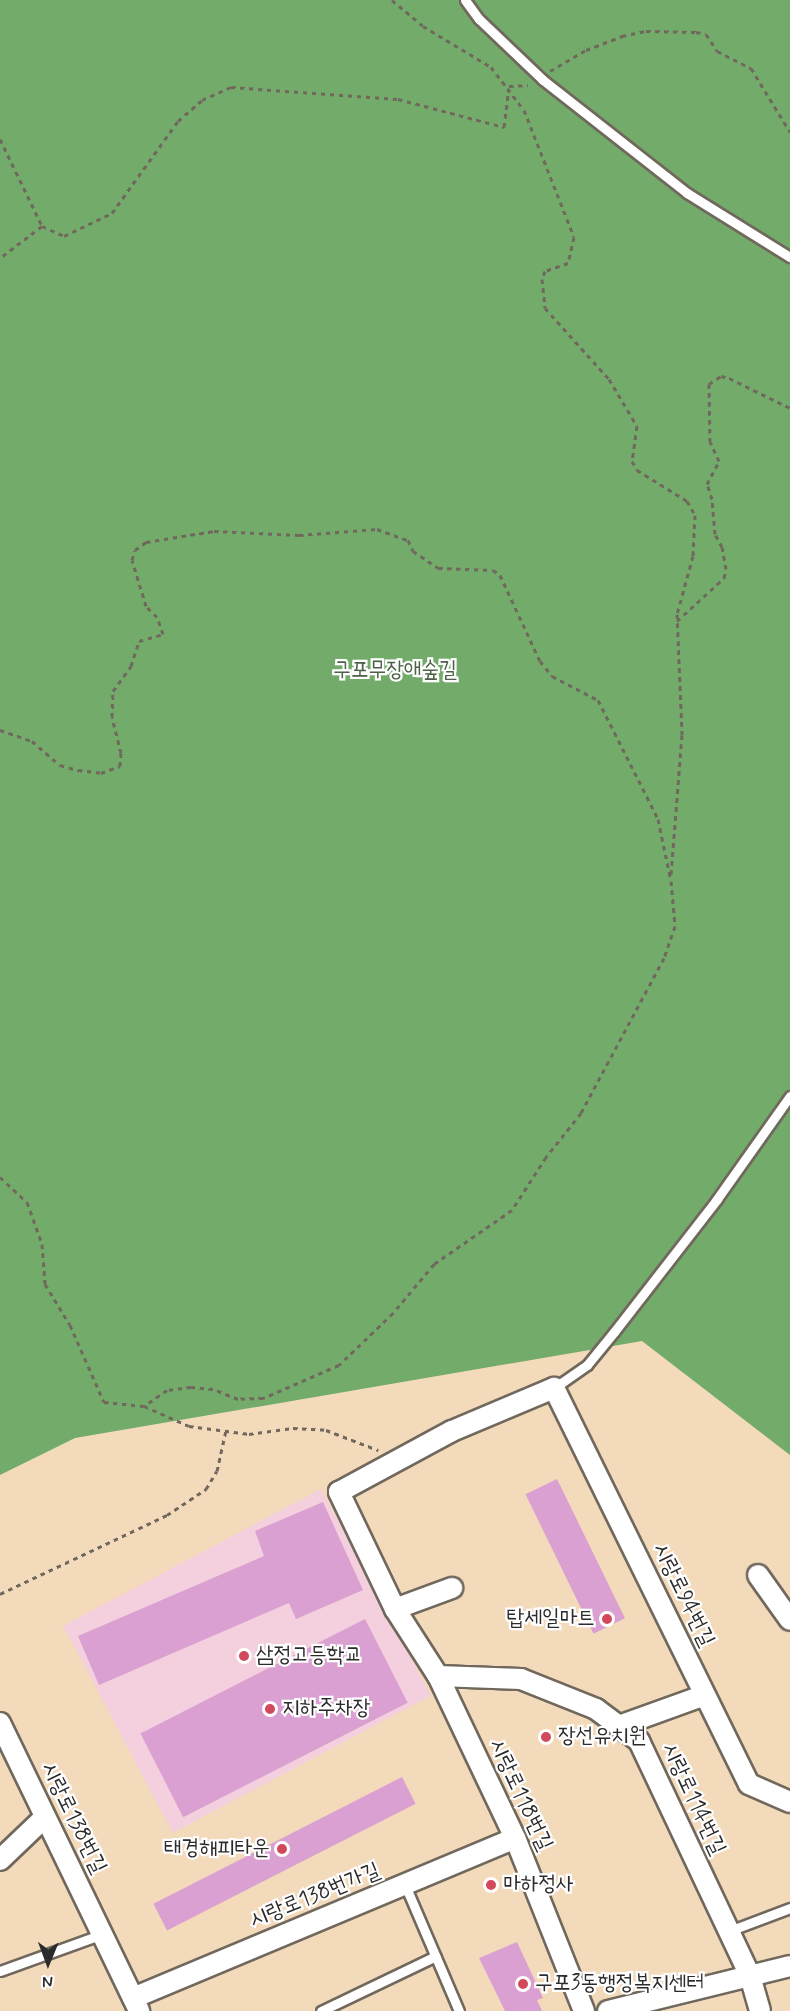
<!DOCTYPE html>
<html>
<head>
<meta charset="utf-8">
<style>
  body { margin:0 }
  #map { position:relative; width:790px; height:2011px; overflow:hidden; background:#f3dabb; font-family:Mynerve,"Poor Story",sans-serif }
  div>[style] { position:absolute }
  .built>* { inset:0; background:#f4cfdd; transform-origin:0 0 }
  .forest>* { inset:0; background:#72ab6a }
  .building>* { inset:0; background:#daa0d2; transform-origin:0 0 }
  .path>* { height:3px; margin-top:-1.5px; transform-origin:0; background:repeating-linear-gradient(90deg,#71685d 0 4.5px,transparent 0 9px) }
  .roads { filter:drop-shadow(2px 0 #71685d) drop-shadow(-2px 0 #71685d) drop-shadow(0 2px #71685d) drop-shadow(0 -2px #71685d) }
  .service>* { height:9px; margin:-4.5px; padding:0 4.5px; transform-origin:4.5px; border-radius:4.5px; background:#fff }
  .minor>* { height:20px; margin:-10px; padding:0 10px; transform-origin:10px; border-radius:10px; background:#fff }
  .dots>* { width:16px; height:16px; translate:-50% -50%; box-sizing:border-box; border:3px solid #fff; border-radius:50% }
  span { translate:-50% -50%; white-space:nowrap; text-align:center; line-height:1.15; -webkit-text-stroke:4.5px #fff; paint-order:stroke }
  .park-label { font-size:22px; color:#4d6147 }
  .street-label { font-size:22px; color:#2b2b2b }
  .poi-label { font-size:22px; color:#2b2b2b }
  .right { translate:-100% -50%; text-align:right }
  .left { translate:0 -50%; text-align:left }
  .north { position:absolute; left:18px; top:1933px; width:60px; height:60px; -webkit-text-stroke:4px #fff; paint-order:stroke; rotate:181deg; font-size:16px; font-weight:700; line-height:24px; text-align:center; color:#2b2b2b }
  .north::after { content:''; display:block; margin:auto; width:21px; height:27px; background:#2b2b2b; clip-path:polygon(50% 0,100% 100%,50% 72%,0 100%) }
</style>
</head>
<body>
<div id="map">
  <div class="built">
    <div style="left:321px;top:1489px;width:234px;height:292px;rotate:62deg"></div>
  </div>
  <div class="forest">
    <div style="clip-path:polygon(0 0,790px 0,790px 1455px,642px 1341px,75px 1438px,0 1475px)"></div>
  </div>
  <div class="building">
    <div style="left:557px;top:1479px;width:155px;height:35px;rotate:64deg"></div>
    <div style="clip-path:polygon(323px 1502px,363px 1590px,296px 1619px,289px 1603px,99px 1685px,78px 1636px,264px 1556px,255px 1531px)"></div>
    <div style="left:365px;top:1619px;width:94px;height:252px;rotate:63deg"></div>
    <div style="left:402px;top:1777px;width:30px;height:279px;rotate:63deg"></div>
    <div style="clip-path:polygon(517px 1942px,543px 1998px,537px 2000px,542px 2011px,505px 2011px,479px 1958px)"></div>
  </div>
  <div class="path">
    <div style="left:392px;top:0;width:40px;rotate:40deg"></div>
    <div style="left:423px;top:26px;width:79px;rotate:31.1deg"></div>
    <div style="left:491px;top:67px;width:54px;rotate:52.5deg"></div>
    <div style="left:524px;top:110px;width:136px;rotate:68.5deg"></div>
    <div style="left:574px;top:237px;width:27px;rotate:103deg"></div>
    <div style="left:568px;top:263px;width:24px;rotate:161deg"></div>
    <div style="left:545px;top:271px;width:9px;rotate:111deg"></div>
    <div style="left:542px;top:279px;width:29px;rotate:84deg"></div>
    <div style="left:545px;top:308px;width:96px;rotate:48deg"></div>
    <div style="left:609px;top:379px;width:55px;rotate:59.2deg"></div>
    <div style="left:637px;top:426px;width:35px;rotate:98deg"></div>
    <div style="left:632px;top:461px;width:10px;rotate:61deg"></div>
    <div style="left:637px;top:470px;width:59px;rotate:31.8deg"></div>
    <div style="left:687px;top:501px;width:16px;rotate:60deg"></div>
    <div style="left:695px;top:515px;width:41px;rotate:92.8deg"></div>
    <div style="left:693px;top:556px;width:60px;rotate:105.4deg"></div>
    <div style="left:677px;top:614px;width:121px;rotate:87.6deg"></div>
    <div style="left:682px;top:735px;width:140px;rotate:94.5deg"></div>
    <div style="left:550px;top:71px;width:42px;rotate:-30.3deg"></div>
    <div style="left:586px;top:50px;width:39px;rotate:-21deg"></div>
    <div style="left:622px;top:36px;width:25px;rotate:-12deg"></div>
    <div style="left:646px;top:31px;width:50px;rotate:1.1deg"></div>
    <div style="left:696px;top:32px;width:10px;rotate:11deg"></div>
    <div style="left:706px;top:34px;width:20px;rotate:57deg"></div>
    <div style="left:717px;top:51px;width:38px;rotate:27deg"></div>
    <div style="left:751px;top:68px;width:75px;rotate:58.6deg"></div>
    <div style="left:509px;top:86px;width:19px;rotate:-3deg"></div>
    <div style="left:0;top:139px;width:97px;rotate:64.2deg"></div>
    <div style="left:42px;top:226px;width:53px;rotate:142.7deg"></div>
    <div style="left:42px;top:226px;width:24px;rotate:24deg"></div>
    <div style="left:64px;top:236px;width:53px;rotate:-25.6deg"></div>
    <div style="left:112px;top:213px;width:113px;rotate:-54.3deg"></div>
    <div style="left:178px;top:121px;width:32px;rotate:-41deg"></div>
    <div style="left:202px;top:100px;width:32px;rotate:-24deg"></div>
    <div style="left:231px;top:87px;width:167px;rotate:4.1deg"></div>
    <div style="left:398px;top:99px;width:110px;rotate:14.8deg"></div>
    <div style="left:504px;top:127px;width:39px;rotate:-83deg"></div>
    <div style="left:677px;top:621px;width:64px;rotate:-42.5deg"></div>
    <div style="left:724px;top:578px;width:9px;rotate:-77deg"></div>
    <div style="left:726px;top:569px;width:22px;rotate:-100deg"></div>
    <div style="left:722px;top:547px;width:15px;rotate:-118deg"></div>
    <div style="left:715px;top:534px;width:35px;rotate:-95deg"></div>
    <div style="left:712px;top:499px;width:16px;rotate:-108deg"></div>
    <div style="left:707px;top:484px;width:26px;rotate:-62deg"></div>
    <div style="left:719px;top:461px;width:21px;rotate:-115deg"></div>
    <div style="left:710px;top:442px;width:58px;rotate:-91deg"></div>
    <div style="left:709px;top:384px;width:14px;rotate:-34deg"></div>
    <div style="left:721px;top:376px;width:8px;rotate:14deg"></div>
    <div style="left:729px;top:378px;width:68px;rotate:26.2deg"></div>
    <div style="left:0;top:730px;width:34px;rotate:19deg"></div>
    <div style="left:32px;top:741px;width:37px;rotate:41deg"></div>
    <div style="left:60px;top:765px;width:19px;rotate:16deg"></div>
    <div style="left:78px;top:770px;width:23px;rotate:7deg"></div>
    <div style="left:101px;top:773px;width:20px;rotate:-20deg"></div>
    <div style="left:120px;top:766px;width:13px;rotate:-86deg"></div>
    <div style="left:121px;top:753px;width:37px;rotate:-104deg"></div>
    <div style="left:112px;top:717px;width:26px;rotate:-88deg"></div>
    <div style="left:113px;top:691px;width:31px;rotate:-54deg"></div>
    <div style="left:131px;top:666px;width:26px;rotate:-72deg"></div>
    <div style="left:139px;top:641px;width:25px;rotate:-16deg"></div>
    <div style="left:163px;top:634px;width:18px;rotate:-109deg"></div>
    <div style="left:157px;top:617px;width:16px;rotate:-135deg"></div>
    <div style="left:146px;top:606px;width:48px;rotate:-106.9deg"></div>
    <div style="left:132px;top:560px;width:10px;rotate:-73deg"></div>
    <div style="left:135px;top:550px;width:14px;rotate:-36deg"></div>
    <div style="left:146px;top:542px;width:69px;rotate:-9.2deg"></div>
    <div style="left:214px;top:531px;width:85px;rotate:2.7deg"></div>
    <div style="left:299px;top:535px;width:78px;rotate:-4.4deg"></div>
    <div style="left:377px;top:529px;width:33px;rotate:20deg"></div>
    <div style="left:408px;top:540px;width:12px;rotate:66deg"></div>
    <div style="left:413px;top:551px;width:30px;rotate:34deg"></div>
    <div style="left:438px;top:568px;width:55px;rotate:2.1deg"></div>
    <div style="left:493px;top:570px;width:9px;rotate:36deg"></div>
    <div style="left:500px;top:575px;width:95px;rotate:65.1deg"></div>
    <div style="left:540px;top:661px;width:19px;rotate:51deg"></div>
    <div style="left:552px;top:676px;width:52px;rotate:27.6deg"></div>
    <div style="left:598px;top:700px;width:133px;rotate:63.2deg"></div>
    <div style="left:658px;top:819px;width:63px;rotate:78.2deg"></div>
    <div style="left:671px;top:881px;width:45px;rotate:84.9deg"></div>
    <div style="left:675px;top:926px;width:34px;rotate:109deg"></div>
    <div style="left:664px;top:958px;width:176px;rotate:118.2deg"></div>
    <div style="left:581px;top:1113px;width:56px;rotate:128.5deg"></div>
    <div style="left:546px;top:1157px;width:63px;rotate:122.7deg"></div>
    <div style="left:512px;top:1210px;width:95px;rotate:145.3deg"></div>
    <div style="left:434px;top:1264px;width:64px;rotate:129.9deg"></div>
    <div style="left:393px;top:1313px;width:75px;rotate:136.1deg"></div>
    <div style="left:339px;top:1365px;width:83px;rotate:156.5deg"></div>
    <div style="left:263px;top:1398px;width:25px;rotate:178deg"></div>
    <div style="left:238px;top:1399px;width:27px;rotate:-158deg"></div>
    <div style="left:213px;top:1389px;width:22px;rotate:-175deg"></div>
    <div style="left:191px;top:1387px;width:24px;rotate:173deg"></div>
    <div style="left:167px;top:1390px;width:28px;rotate:145deg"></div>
    <div style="left:0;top:1177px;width:37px;rotate:43deg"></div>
    <div style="left:27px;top:1202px;width:45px;rotate:70.3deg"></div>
    <div style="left:42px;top:1244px;width:40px;rotate:85.7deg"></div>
    <div style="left:45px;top:1284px;width:48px;rotate:58.6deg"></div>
    <div style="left:70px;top:1325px;width:84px;rotate:66.2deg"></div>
    <div style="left:104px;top:1402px;width:40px;rotate:5.7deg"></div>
    <div style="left:144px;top:1406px;width:49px;rotate:24deg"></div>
    <div style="left:189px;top:1426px;width:61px;rotate:7.6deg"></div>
    <div style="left:249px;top:1434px;width:44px;rotate:-7.8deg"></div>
    <div style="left:293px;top:1428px;width:33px;rotate:3deg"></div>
    <div style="left:326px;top:1430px;width:56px;rotate:21deg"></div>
    <div style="left:0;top:1594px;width:185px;rotate:-25.3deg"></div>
    <div style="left:167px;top:1515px;width:47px;rotate:-33.7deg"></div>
    <div style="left:206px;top:1489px;width:21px;rotate:-59deg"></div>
    <div style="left:217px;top:1471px;width:42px;rotate:-77.6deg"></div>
  </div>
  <div class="roads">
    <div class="service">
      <div style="left:465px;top:0;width:24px;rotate:54deg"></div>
      <div style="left:479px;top:19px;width:88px;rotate:43.6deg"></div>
      <div style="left:543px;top:80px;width:183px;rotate:38.1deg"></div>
      <div style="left:687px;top:193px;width:121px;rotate:31.9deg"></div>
      <div style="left:554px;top:1388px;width:40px;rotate:-34.9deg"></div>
      <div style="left:587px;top:1365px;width:43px;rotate:-50.7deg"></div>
      <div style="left:614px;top:1332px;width:168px;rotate:-52.2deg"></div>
      <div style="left:717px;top:1199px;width:126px;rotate:-54.7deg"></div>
      <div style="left:405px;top:1885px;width:137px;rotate:66.8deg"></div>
      <div style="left:729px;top:1931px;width:65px;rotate:-20.7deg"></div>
      <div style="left:0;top:1971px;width:109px;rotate:-19.9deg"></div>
      <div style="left:321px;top:2011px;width:127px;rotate:-25.6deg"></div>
    </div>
    <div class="minor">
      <div style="left:758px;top:1575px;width:55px;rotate:54.6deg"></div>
      <div style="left:395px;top:1609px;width:61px;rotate:-20.2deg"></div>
      <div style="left:438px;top:1676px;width:83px;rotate:2.1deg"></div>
      <div style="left:521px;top:1679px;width:81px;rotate:21.8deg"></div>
      <div style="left:596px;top:1709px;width:54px;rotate:36.7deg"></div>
      <div style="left:639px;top:1741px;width:260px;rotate:64.7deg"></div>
      <div style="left:750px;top:1976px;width:36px;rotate:74deg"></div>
      <div style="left:0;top:1723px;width:320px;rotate:64.2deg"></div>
      <div style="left:619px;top:1726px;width:91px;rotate:-19.8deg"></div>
      <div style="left:0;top:1860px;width:62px;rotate:-43.7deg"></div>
      <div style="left:133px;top:1998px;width:414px;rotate:-22.7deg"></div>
      <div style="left:584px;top:2011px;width:186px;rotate:-111.7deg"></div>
      <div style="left:515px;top:1838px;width:179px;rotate:-115.4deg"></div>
      <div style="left:438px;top:1676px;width:80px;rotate:-122.7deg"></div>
      <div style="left:395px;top:1609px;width:130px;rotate:-115.6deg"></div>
      <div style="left:339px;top:1492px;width:128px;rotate:-28.4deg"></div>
      <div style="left:452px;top:1431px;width:111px;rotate:-22.9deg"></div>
      <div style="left:554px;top:1388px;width:441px;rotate:63.8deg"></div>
      <div style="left:749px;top:1784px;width:45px;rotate:23.7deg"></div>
      <div style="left:608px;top:2011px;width:187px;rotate:-13.9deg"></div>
    </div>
  </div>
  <div class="dots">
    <div style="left:607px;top:1619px;background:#d1495b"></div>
    <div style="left:244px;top:1656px;background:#d1495b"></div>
    <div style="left:270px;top:1709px;background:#d1495b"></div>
    <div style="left:546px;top:1737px;background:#d1495b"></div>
    <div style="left:282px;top:1849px;background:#d1495b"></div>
    <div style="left:491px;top:1885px;background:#d1495b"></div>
    <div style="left:523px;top:1984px;background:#d1495b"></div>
  </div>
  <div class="park-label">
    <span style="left:395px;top:671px">구포무장애숲길</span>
  </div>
  <div class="street-label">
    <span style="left:683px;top:1595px;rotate:64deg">시랑로94번길</span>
    <span style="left:520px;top:1795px;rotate:65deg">시랑로118번길</span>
    <span style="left:693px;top:1799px;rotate:65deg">시랑로114번길</span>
    <span style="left:73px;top:1818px;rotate:64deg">시랑로138번길</span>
    <span style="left:315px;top:1896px;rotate:-22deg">시랑로138번가길</span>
  </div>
  <div class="poi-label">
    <span class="right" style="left:595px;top:1619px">탑세일마트</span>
    <span class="left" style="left:256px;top:1656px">삼정고등학교</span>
    <span class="left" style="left:282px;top:1709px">지하주차장</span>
    <span class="left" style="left:558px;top:1737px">장선유치원</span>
    <span class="right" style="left:270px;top:1849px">태경해피타운</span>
    <span class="left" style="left:503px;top:1885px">마하정사</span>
    <span class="left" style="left:535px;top:1984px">구포3동행정복지센터</span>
  </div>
  <div class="north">N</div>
</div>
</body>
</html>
